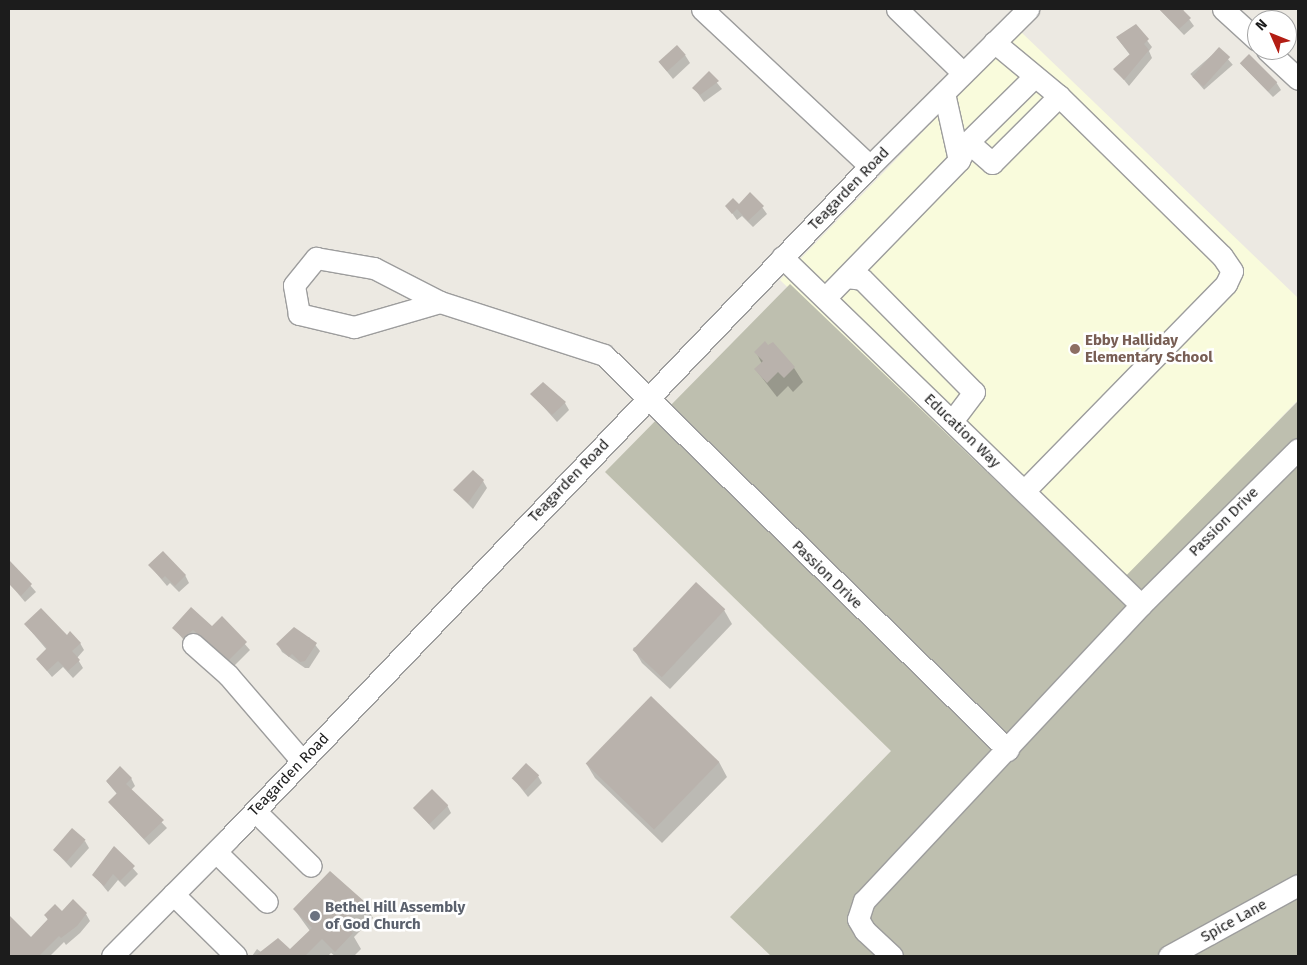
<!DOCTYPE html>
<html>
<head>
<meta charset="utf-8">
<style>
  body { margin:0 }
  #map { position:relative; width:1307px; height:965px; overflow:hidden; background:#ece9e2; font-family:"Fira Sans",sans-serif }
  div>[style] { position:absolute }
  .education>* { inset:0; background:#f9fbdc }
  .construction>* { inset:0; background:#bebfaf }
  .shadow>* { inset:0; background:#0003; transform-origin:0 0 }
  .building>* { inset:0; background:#b9b2ac; transform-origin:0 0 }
  .roads { filter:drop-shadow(1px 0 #9d9d9d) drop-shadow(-1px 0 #9d9d9d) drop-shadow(0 1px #9d9d9d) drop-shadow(0 -1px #9d9d9d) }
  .minor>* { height:21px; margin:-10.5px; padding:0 10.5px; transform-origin:10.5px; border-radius:10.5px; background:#fff }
  .dots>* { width:14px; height:14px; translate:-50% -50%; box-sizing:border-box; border:2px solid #fff; border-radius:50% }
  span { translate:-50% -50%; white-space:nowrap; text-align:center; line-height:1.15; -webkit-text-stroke:5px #fff; paint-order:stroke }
  .street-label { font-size:15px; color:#1c1c1c }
  .education-label { font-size:15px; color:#785e54; font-weight:700 }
  .left { translate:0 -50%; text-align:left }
  .worship-label { font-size:15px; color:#5b616d; font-weight:700 }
  .frame { position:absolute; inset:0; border:10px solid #1c1c1c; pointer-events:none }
  .north { position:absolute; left:1247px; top:10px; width:50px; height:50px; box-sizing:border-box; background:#fff; border:1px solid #a4a4a4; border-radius:50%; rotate:314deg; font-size:14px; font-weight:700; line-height:20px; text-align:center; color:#1c1c1c }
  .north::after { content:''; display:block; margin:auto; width:18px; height:22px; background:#b31e14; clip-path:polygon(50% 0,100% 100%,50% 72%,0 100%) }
</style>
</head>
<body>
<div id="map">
  <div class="education">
    <div style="clip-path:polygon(1020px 31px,1298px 298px,1298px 400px,1109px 596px,780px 280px)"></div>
  </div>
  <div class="construction">
    <div style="clip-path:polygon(790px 284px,1111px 591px,1298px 401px,1298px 956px,771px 956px,730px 917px,891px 751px,605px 472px)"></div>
  </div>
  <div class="shadow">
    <div style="clip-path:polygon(1159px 9px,1185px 9px,1183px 11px,1194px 26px,1184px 35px)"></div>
    <div style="clip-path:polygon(1136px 26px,1152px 47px,1149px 51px,1152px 58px,1129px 86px,1115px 69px,1130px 55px,1117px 38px)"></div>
    <div style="left:1219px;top:49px;width:21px;height:38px;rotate:49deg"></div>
    <div style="clip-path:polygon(685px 55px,690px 63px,673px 79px,660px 63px)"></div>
    <div style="clip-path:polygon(1241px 64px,1276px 82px,1281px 90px,1273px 97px)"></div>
    <div style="clip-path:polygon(709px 73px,722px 89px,704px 102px,694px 88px)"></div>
    <div style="clip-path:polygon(727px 206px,762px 207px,767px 214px,753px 227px,742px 216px,737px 220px)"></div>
    <div style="clip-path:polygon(756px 352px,794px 368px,803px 382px,793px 392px,788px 386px,777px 397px,756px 370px,762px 364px)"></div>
    <div style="clip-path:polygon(532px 394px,565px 403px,569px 410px,557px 422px)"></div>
    <div style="clip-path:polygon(483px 481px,487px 488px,473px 509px,454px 490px)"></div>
    <div style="clip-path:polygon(150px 566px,185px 575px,189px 583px,179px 592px,170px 583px,167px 586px)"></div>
    <div style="clip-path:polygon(18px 571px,36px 592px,25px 602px,9px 583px)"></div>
    <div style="clip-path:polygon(724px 610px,732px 624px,670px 689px,642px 663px,633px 648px)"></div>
    <div style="clip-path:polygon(222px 618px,250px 650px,234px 666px,197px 637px,187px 644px,174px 628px,212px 628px)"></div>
    <div style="clip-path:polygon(25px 624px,80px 643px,84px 650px,77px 658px,83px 668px,73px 678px,63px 667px,52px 677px,37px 659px,47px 650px)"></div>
    <div style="clip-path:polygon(309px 637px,320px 651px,309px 668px,305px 668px,282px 652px,278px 645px)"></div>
    <div style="clip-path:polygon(719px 762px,727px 777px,662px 843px,595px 778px,586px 763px)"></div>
    <div style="clip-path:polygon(538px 776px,542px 783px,528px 797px,513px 778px)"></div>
    <div style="clip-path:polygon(131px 778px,135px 786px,131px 790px,167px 828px,149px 845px,109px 802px,117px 794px,107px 782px)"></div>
    <div style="clip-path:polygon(447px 805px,451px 813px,434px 830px,414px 808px)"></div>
    <div style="clip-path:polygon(85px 841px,89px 848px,71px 868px,55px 851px)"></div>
    <div style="clip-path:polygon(114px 847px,138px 874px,125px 887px,118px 880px,108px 892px,94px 875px)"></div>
    <div style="clip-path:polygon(364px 903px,373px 918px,354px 937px,361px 949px,354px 956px,335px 956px,331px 953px,328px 956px,252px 956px,257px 949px,261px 952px,291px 951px,310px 931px,294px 909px)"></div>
    <div style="clip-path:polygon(62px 912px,86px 914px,90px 921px,80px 933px,66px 945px,64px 942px,50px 956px,9px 956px,9px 926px,13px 922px,31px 939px,48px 920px,45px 915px)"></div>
  </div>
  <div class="building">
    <div style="clip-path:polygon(1159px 9px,1182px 9px,1191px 18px,1179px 29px)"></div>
    <div style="clip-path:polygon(1136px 24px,1149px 39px,1144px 44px,1149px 50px,1124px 80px,1113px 69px,1130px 54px,1116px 37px)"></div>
    <div style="left:677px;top:45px;width:13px;height:25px;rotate:48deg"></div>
    <div style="left:1219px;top:47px;width:15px;height:40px;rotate:42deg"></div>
    <div style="left:1249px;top:54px;width:40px;height:13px;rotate:45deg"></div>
    <div style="clip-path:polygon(709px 71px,719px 81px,700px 95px,692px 88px)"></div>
    <div style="clip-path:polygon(750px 192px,764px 206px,748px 221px,737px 209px,732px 214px,725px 206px,733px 198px,739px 204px)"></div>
    <div style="clip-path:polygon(765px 341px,768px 345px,773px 342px,795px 367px,784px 378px,778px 372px,767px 383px,754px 369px,763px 361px,754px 352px)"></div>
    <div style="clip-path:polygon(543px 382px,566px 402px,552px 415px,530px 394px)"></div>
    <div style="clip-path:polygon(473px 470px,484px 480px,468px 503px,453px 490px)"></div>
    <div style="clip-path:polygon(163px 551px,186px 575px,175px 586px,165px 576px,162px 579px,148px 565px)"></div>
    <div style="clip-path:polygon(9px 560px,32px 584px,21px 596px,9px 584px)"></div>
    <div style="left:696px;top:582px;width:40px;height:93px;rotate:43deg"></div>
    <div style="clip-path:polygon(191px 607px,212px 626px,222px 616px,247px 642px,229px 660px,193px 630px,183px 638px,172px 628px)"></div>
    <div style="clip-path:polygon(41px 608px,67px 635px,70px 631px,81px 643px,72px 651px,80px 660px,68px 671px,58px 661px,47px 671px,36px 659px,47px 648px,24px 624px)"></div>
    <div style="clip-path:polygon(294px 627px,317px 643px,305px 661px,300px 662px,292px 654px,289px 657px,276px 644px)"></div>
    <div style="left:651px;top:696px;width:95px;height:94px;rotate:44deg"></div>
    <div style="left:526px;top:763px;width:18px;height:21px;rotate:43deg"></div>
    <div style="clip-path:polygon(120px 766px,132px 778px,126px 784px,164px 820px,144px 839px,108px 802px,117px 793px,106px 781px)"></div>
    <div style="left:432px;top:789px;width:23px;height:27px;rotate:45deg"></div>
    <div style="left:72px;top:828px;width:18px;height:29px;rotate:41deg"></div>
    <div style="clip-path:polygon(114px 846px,135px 866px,120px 881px,113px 874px,104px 886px,92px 875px)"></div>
    <div style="clip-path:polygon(330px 871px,365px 902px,343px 924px,353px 933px,335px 952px,322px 939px,305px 956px,255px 956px,278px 938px,290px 949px,312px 928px,293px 909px)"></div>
    <div style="clip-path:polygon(73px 899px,87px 913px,77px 926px,61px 938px,59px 936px,39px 956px,9px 956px,9px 915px,31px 937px,48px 919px,44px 915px,55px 904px,62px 911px)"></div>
  </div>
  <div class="roads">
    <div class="minor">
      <div style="left:702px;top:9px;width:230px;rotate:43.1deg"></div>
      <div style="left:897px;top:9px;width:92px;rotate:44.1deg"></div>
      <div style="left:1223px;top:9px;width:46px;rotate:42.4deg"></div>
      <div style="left:994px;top:42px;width:85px;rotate:39.7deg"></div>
      <div style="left:1059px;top:96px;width:228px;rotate:44.5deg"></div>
      <div style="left:1222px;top:256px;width:18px;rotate:56deg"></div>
      <div style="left:1232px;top:271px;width:14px;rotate:115deg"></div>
      <div style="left:1226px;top:284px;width:289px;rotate:134.3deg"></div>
      <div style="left:1267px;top:50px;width:42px;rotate:43.1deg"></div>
      <div style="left:944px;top:93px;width:69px;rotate:77.4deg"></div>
      <div style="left:968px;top:142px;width:32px;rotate:41deg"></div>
      <div style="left:992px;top:163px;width:95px;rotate:-45deg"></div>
      <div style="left:782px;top:257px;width:500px;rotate:44.1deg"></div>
      <div style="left:846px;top:277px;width:16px;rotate:7deg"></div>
      <div style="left:862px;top:279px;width:159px;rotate:45.3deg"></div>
      <div style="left:974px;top:392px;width:36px;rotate:127deg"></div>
      <div style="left:825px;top:298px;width:192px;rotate:-45.8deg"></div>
      <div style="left:959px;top:160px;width:20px;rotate:-63deg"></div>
      <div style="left:968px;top:142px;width:93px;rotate:-44.6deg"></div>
      <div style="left:440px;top:302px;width:90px;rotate:163.8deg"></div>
      <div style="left:354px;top:327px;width:57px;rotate:-166.7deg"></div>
      <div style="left:299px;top:314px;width:29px;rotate:-100deg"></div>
      <div style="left:294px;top:285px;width:35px;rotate:-51deg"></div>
      <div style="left:316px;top:258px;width:59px;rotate:9.8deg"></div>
      <div style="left:374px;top:268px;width:74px;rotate:27.3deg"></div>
      <div style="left:440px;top:302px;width:172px;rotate:17.9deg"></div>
      <div style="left:604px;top:355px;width:565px;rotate:44.35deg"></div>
      <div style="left:193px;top:644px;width:47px;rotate:41.5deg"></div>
      <div style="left:228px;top:675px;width:113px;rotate:49.3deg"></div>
      <div style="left:255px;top:811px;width:78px;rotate:44.5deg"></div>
      <div style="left:216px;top:852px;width:71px;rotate:44.4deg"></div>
      <div style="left:173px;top:894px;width:88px;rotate:44.5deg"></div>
      <div style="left:112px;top:956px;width:166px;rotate:-45.2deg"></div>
      <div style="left:229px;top:838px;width:929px;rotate:-46.35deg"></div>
      <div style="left:870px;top:166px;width:223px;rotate:-44.8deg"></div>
      <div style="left:892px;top:956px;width:37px;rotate:-137deg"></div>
      <div style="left:865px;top:931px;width:14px;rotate:-120deg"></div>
      <div style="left:858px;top:919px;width:19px;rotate:-72deg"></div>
      <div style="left:864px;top:901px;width:405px;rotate:-46.9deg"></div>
      <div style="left:1141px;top:605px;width:221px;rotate:-44.8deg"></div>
      <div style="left:1169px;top:956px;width:147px;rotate:-28.8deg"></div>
    </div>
  </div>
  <div class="dots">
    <div style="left:1075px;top:349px;background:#8d6e63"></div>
    <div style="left:315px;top:916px;background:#6b7280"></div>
  </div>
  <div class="street-label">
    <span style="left:849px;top:189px;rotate:-46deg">Teagarden Road</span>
    <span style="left:962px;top:431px;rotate:44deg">Education Way</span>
    <span style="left:569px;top:481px;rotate:-46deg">Teagarden Road</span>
    <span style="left:1224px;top:522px;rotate:-45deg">Passion Drive</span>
    <span style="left:827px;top:575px;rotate:44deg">Passion Drive</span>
    <span style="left:289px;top:775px;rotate:-46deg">Teagarden Road</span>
    <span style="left:1234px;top:921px;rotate:-29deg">Spice Lane</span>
  </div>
  <div class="education-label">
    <span class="left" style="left:1085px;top:349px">Ebby Halliday<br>Elementary School</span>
  </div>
  <div class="worship-label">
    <span class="left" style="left:325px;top:916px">Bethel Hill Assembly<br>of God Church</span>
  </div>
  <div class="frame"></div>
  <div class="north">N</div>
</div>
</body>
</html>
